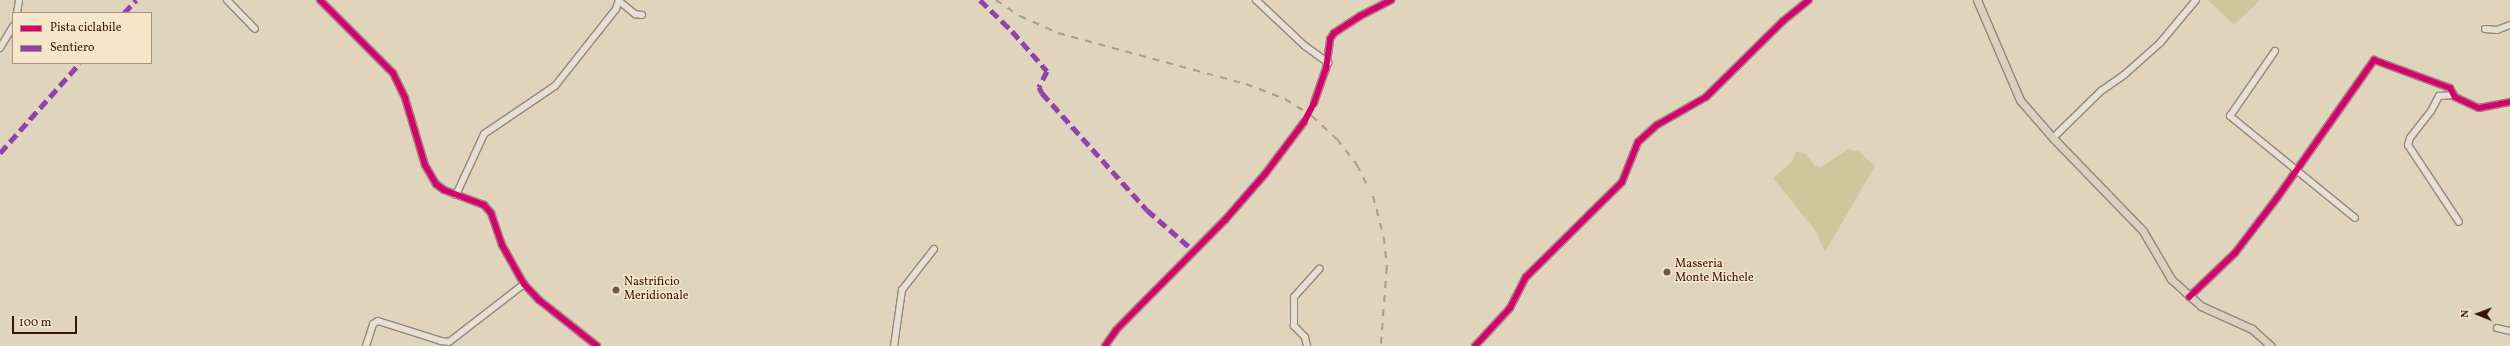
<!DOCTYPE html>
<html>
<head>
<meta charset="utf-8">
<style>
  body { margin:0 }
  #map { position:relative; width:2510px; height:346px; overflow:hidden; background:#e0d4bc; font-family:Vollkorn,serif }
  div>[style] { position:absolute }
  .green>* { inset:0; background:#cec79e }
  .minor-tunnel>* { height:6px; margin-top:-3px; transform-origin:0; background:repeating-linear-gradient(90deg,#beae98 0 6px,transparent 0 9px) }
  .roads { filter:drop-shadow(1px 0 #938879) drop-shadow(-1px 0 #938879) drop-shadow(0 1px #938879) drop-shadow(0 -1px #938879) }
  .minor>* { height:6px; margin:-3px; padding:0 3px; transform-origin:3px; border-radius:3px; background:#e6e0d4 }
  .major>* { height:7px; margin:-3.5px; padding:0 3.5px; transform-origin:3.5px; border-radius:3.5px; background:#dad0bf }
  .rail>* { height:1.5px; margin-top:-0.75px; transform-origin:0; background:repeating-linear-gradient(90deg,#a59d92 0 7px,transparent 0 14px) }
  .quiet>* { height:5px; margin-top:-2.5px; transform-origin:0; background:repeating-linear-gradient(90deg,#8e44ad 0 10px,transparent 0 15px) }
  .cycleway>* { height:6px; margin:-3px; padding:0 3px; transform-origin:3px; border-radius:3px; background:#d6006c }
  .dots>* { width:11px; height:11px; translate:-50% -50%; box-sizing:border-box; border:2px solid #f5e6ca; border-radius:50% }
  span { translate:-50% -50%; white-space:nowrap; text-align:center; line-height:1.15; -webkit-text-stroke:3px #f5e6ca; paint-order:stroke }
  .poi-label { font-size:12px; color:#371509 }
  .left { translate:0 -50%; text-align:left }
  .legend { position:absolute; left:12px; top:12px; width:140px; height:52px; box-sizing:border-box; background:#f5e6ca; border:1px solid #a9927d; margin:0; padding:5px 7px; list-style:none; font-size:12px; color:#371509 }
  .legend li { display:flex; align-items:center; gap:8px; height:20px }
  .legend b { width:20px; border:1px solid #a9927d }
  .north { position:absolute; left:2458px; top:294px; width:40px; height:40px; -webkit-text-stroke:3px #f5e6ca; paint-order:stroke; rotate:271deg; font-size:11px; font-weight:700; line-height:16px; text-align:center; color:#371509 }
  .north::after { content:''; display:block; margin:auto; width:14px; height:18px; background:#371509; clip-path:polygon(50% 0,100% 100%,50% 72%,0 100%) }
  .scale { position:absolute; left:12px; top:316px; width:65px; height:18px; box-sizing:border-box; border:2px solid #371509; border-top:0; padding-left:5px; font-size:12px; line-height:14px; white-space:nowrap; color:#371509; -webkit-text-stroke:3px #f5e6ca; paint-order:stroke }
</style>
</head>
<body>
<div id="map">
  <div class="green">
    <div style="clip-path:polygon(2208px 0,2260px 0,2234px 25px)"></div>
    <div style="clip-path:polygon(1848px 149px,1858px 151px,1875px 166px,1825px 252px,1815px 230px,1773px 178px,1792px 162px,1796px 151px,1806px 154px,1815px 166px,1821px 167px)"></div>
  </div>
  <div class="minor-tunnel">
    <div style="left:1304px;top:122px;width:21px;rotate:-62deg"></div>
  </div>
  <div class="roads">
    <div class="minor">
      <div style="left:227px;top:0;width:40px;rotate:46deg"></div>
      <div style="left:320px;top:0;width:103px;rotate:45deg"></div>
      <div style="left:393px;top:73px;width:28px;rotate:64deg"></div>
      <div style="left:405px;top:98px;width:70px;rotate:73.4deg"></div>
      <div style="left:425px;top:165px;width:22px;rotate:60deg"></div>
      <div style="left:436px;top:184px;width:10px;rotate:37deg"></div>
      <div style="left:444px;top:190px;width:43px;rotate:20.6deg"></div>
      <div style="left:484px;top:205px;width:11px;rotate:49deg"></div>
      <div style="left:491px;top:213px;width:34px;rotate:71deg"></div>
      <div style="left:502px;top:245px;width:45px;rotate:60.6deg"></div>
      <div style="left:524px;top:284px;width:22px;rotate:47deg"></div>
      <div style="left:539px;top:300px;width:74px;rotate:38.4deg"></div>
      <div style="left:1256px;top:0;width:67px;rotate:43.2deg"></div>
      <div style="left:1305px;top:46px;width:29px;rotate:36deg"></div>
      <div style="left:619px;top:1px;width:21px;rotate:39deg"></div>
      <div style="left:635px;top:14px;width:7px;rotate:8deg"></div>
      <div style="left:17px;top:13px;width:13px;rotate:-81deg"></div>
      <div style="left:2485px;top:29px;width:12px;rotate:5deg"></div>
      <div style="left:2497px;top:30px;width:14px;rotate:-21deg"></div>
      <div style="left:0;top:48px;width:26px;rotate:-59deg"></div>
      <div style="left:2275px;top:51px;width:79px;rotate:124.7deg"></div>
      <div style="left:2230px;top:116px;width:161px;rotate:39.2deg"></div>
      <div style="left:2454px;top:95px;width:15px;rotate:176deg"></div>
      <div style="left:2439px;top:96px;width:17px;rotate:118deg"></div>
      <div style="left:2431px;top:111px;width:34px;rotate:128deg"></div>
      <div style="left:2410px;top:138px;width:7px;rotate:106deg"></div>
      <div style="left:2408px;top:145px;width:92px;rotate:56.5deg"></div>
      <div style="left:1314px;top:103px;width:36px;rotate:-71deg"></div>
      <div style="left:1326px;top:69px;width:30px;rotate:-82deg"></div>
      <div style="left:1330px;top:39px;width:7px;rotate:-56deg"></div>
      <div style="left:1334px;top:33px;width:31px;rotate:-33deg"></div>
      <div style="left:1360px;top:16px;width:35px;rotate:-27deg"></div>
      <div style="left:2053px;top:138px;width:67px;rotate:-44.4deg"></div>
      <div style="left:2101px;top:91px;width:28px;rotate:-35deg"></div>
      <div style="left:2124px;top:75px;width:48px;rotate:-41.6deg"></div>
      <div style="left:2160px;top:43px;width:56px;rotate:-50.1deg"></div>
      <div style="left:456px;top:195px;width:67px;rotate:-65.3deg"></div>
      <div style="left:484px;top:134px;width:86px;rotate:-34.1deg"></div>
      <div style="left:555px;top:86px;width:98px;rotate:-51.6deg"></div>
      <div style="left:616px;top:9px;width:9px;rotate:-72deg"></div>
      <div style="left:2189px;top:297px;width:64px;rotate:-43.7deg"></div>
      <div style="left:2235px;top:253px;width:69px;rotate:-52.6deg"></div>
      <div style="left:2277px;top:198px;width:169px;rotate:-54.9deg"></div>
      <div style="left:2374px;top:60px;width:81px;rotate:20.2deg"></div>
      <div style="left:2450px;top:88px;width:10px;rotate:61deg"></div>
      <div style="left:2455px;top:97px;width:26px;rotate:25deg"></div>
      <div style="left:2479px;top:108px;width:32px;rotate:-11deg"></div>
      <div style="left:2497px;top:328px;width:13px;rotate:13deg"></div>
      <div style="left:366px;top:346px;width:23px;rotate:-72deg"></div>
      <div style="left:373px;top:324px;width:6px;rotate:-31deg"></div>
      <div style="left:378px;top:321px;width:66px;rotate:17.6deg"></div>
      <div style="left:441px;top:341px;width:8px;rotate:7deg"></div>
      <div style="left:449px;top:342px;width:95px;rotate:-37.7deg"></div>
      <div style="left:894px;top:346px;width:57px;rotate:-81.9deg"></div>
      <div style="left:902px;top:290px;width:52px;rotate:-52deg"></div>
      <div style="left:1105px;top:346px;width:19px;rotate:-55deg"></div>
      <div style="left:1116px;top:330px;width:155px;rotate:-45.3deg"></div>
      <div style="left:1225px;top:220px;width:61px;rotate:-49deg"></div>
      <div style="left:1265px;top:174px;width:65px;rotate:-53.1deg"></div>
      <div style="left:1307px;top:346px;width:9px;rotate:-103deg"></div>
      <div style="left:1305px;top:337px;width:16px;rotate:-135deg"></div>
      <div style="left:1294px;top:326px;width:29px;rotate:-90deg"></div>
      <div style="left:1294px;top:297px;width:38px;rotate:-48deg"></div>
      <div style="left:1475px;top:346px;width:52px;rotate:-47.4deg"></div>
      <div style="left:1510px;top:308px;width:35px;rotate:-63deg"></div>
      <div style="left:1526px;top:277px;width:135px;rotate:-44.7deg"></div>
      <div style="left:1622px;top:182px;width:43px;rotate:-68.2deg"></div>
      <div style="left:1638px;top:142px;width:25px;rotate:-42deg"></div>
      <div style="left:1657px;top:125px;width:56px;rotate:-29.7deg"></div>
      <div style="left:1706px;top:97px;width:108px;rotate:-44.6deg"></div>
      <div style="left:1783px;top:21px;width:33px;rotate:-39deg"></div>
    </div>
    <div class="major">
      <div style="left:1977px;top:0;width:109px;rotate:66.7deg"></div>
      <div style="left:2020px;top:100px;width:50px;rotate:49deg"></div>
      <div style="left:2053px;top:138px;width:129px;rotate:45.9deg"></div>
      <div style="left:2143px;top:231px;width:56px;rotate:59.7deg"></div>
      <div style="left:2171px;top:279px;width:40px;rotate:42deg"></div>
      <div style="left:2201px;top:306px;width:56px;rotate:24.3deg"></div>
      <div style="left:2252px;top:329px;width:25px;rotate:42deg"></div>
    </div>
  </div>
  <div class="rail">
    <div style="left:996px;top:0;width:29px;rotate:34deg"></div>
    <div style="left:1020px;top:16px;width:42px;rotate:24.1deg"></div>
    <div style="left:1058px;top:33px;width:195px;rotate:15.2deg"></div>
    <div style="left:1246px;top:84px;width:42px;rotate:21deg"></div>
    <div style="left:1285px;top:99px;width:32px;rotate:32deg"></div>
    <div style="left:1312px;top:116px;width:34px;rotate:43deg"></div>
    <div style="left:1337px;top:139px;width:33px;rotate:52deg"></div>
    <div style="left:1357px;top:165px;width:27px;rotate:63deg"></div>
    <div style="left:1373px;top:196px;width:42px;rotate:75deg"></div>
    <div style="left:1384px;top:237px;width:30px;rotate:84deg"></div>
    <div style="left:1387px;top:267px;width:79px;rotate:94.3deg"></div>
  </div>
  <div class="quiet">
    <div style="left:980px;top:0;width:45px;rotate:44.1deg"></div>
    <div style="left:1012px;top:31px;width:53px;rotate:48.8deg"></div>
    <div style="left:1047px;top:71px;width:18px;rotate:117deg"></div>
    <div style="left:1039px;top:87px;width:7px;rotate:63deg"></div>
    <div style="left:1042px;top:93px;width:157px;rotate:48.1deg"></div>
    <div style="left:1147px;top:210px;width:62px;rotate:41.1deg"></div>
    <div style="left:124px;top:13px;width:18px;rotate:-47deg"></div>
    <div style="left:0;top:153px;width:120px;rotate:-48.4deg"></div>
  </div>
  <div class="cycleway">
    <div style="left:320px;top:0;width:103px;rotate:45deg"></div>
    <div style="left:393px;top:73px;width:28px;rotate:64deg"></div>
    <div style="left:405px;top:98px;width:70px;rotate:73.4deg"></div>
    <div style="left:425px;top:165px;width:22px;rotate:60deg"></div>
    <div style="left:436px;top:184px;width:10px;rotate:37deg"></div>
    <div style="left:444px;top:190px;width:43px;rotate:20.6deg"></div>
    <div style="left:484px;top:205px;width:11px;rotate:49deg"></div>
    <div style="left:491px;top:213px;width:34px;rotate:71deg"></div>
    <div style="left:502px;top:245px;width:45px;rotate:60.6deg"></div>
    <div style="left:524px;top:284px;width:22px;rotate:47deg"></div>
    <div style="left:539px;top:300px;width:74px;rotate:38.4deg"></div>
    <div style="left:2189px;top:297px;width:64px;rotate:-43.7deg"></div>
    <div style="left:2235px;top:253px;width:69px;rotate:-52.6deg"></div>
    <div style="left:2277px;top:198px;width:169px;rotate:-54.9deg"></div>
    <div style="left:2374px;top:60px;width:81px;rotate:20.2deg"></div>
    <div style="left:2450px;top:88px;width:10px;rotate:61deg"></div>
    <div style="left:2455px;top:97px;width:26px;rotate:25deg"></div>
    <div style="left:2479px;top:108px;width:32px;rotate:-11deg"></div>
    <div style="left:1105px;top:346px;width:19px;rotate:-55deg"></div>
    <div style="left:1116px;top:330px;width:155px;rotate:-45.3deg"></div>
    <div style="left:1225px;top:220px;width:61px;rotate:-49deg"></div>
    <div style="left:1265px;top:174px;width:65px;rotate:-53.1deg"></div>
    <div style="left:1304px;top:122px;width:21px;rotate:-62deg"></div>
    <div style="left:1314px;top:103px;width:36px;rotate:-71deg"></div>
    <div style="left:1326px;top:69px;width:30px;rotate:-82deg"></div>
    <div style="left:1330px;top:39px;width:7px;rotate:-56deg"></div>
    <div style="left:1334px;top:33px;width:31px;rotate:-33deg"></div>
    <div style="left:1360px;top:16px;width:35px;rotate:-27deg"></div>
    <div style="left:1475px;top:346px;width:52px;rotate:-47.4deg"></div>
    <div style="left:1510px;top:308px;width:35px;rotate:-63deg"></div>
    <div style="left:1526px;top:277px;width:135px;rotate:-44.7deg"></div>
    <div style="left:1622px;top:182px;width:43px;rotate:-68.2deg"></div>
    <div style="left:1638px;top:142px;width:25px;rotate:-42deg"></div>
    <div style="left:1657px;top:125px;width:56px;rotate:-29.7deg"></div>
    <div style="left:1706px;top:97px;width:108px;rotate:-44.6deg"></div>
    <div style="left:1783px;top:21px;width:33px;rotate:-39deg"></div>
  </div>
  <div class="dots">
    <div style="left:1667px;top:272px;background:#725848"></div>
    <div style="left:616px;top:290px;background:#725848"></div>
  </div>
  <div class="poi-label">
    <span class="left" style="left:1675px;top:272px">Masseria<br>Monte Michele</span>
    <span class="left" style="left:624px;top:290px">Nastrificio<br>Meridionale</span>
  </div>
  <ul class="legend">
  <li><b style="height:5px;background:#d6006c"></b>Pista ciclabile</li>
  <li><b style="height:5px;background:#8e44ad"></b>Sentiero</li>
  </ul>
  <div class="north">N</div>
  <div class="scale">100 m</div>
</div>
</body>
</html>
